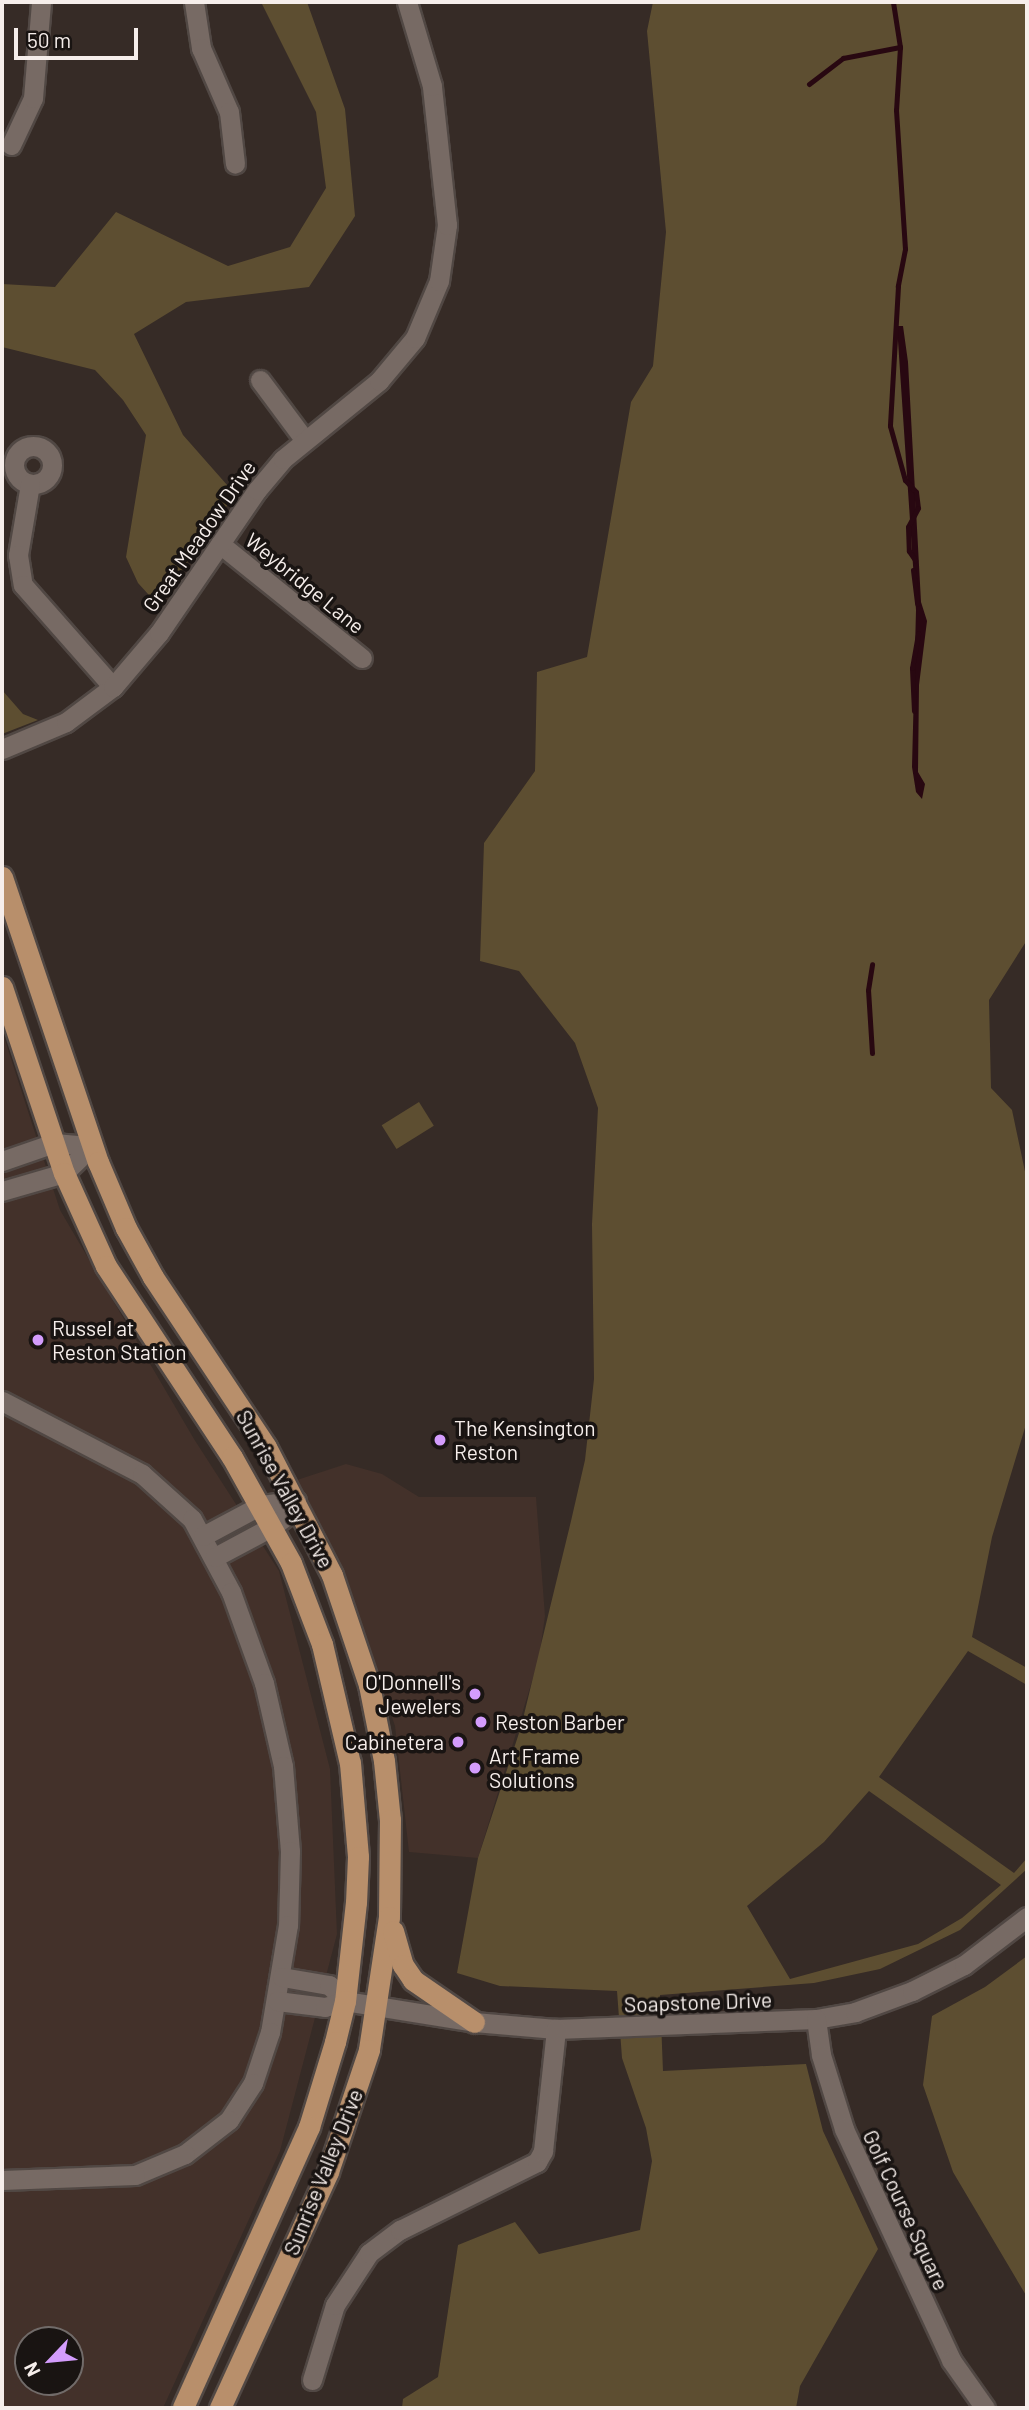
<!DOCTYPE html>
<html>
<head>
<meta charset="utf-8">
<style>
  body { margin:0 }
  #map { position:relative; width:1029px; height:2410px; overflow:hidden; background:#362b26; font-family:Barlow,sans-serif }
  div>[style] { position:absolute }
  .built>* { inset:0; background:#43312a }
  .green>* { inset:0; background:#5d4e31; transform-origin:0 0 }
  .water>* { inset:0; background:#280811 }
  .stream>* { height:5px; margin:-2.5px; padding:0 2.5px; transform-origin:2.5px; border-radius:2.5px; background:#280811 }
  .roads { filter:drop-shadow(2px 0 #514844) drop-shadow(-2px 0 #514844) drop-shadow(0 2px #514844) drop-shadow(0 -2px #514844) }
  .minor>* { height:19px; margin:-9.5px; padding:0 9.5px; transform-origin:9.5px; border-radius:9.5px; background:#776a64 }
  .minor>.ring { margin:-9.5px; padding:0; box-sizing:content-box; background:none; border:19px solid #776a64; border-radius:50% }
  .major>* { height:21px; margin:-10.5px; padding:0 10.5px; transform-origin:10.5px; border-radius:10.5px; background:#b88f6b }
  .dots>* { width:19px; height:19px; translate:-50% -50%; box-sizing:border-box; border:4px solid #191412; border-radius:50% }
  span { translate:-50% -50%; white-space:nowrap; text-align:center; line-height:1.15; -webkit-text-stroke:7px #191412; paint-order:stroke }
  .street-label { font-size:21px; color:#f6eeeb }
  .poi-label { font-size:21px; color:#f6eeeb }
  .left { translate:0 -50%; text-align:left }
  .right { translate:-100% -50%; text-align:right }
  .frame { position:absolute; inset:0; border:4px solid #f6eeeb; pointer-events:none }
  .north { position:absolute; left:14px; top:2326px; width:70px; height:70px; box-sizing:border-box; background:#191412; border:2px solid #716b69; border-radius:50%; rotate:244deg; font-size:19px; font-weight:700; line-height:28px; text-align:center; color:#f6eeeb }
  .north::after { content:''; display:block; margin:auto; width:24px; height:32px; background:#d39cfc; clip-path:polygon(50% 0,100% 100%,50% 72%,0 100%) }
  .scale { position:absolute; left:14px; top:28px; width:124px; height:32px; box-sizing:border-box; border:4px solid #f6eeeb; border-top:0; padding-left:9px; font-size:21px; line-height:24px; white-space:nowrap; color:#f6eeeb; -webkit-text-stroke:5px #191412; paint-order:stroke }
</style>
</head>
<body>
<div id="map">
  <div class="built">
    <div style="clip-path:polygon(evenodd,2px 1031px,60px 1210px,194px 1439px,279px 1571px,330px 1769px,337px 1934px,280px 2151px,163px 2408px,2px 2408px,2px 1031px,28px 2340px,70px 2340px,70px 2382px,28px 2382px,28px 2340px)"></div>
    <div style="clip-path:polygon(346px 1464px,382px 1474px,419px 1497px,536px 1497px,545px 1616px,539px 1658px,478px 1858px,409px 1852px,395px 1726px,344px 1573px,297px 1480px)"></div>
  </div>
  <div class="green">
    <div style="clip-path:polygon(261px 2px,307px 2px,345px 109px,355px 216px,309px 287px,186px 302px,134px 334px,183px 435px,235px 494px,158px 605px,138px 583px,126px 557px,146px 435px,123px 400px,95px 370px,2px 347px,2px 284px,55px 287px,116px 212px,228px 266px,290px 247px,326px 188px,316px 112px)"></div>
    <div style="clip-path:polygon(evenodd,653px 2px,1027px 2px,1027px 940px,989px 1000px,991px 1088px,1012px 1110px,1027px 1181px,1027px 1421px,992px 1537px,972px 1637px,1027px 1668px,1027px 1685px,968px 1651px,879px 1777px,1014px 1873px,1027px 1858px,1027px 1869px,960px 1930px,880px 1969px,814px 1983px,660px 1995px,663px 2071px,806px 2064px,823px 2131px,878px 2249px,800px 2386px,796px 2408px,402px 2408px,403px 2399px,438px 2377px,458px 2245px,515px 2222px,539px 2254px,640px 2230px,652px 2161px,646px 2128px,622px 2058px,617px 1991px,500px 1986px,457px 1973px,478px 1858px,521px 1727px,571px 1521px,585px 1460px,594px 1379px,592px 1224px,598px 1108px,575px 1043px,519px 971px,480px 961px,484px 843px,535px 771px,537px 672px,587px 657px,631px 402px,653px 366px,666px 232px,647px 31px,653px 2px,869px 1791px,1001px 1885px,962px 1918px,918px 1944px,790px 1979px,747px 1906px,824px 1842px,869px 1791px)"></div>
    <div style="clip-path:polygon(2px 690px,23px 714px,38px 720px,2px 734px)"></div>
    <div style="left:419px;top:1102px;width:28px;height:44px;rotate:58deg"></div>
    <div style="clip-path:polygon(1027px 1956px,1027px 2297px,953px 2172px,923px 2085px,932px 2016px,985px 1987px)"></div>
  </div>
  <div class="water">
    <div style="clip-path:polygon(897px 326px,903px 326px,908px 362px,921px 602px,927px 621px,919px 685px,918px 772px,925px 784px,922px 799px,916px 792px,912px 767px,916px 610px)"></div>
  </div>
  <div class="stream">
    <div style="left:893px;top:2px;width:46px;rotate:81.2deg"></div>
    <div style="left:900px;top:47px;width:63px;rotate:93.6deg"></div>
    <div style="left:896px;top:110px;width:139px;rotate:86.3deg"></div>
    <div style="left:905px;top:249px;width:38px;rotate:101deg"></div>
    <div style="left:898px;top:286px;width:140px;rotate:93.3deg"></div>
    <div style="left:890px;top:426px;width:56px;rotate:74.5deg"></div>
    <div style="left:905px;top:480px;width:16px;rotate:47deg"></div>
    <div style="left:916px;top:492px;width:16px;rotate:83deg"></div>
    <div style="left:918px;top:508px;width:21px;rotate:118deg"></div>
    <div style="left:908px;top:527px;width:24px;rotate:88deg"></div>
    <div style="left:909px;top:551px;width:11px;rotate:56deg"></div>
    <div style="left:809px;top:84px;width:43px;rotate:-37.4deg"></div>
    <div style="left:843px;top:58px;width:58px;rotate:-10.9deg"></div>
    <div style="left:913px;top:570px;width:34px;rotate:83deg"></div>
    <div style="left:914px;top:711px;width:43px;rotate:-92.7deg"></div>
    <div style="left:912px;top:668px;width:35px;rotate:-80deg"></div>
    <div style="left:872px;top:1053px;width:63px;rotate:-93.6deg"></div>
    <div style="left:868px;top:990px;width:26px;rotate:-81deg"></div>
  </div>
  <div class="roads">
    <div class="minor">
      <div style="left:194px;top:2px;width:47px;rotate:81.3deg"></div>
      <div style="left:201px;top:48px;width:70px;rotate:66.4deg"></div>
      <div style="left:229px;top:112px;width:52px;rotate:83.4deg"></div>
      <div style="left:11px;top:145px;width:52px;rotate:-64.9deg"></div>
      <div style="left:33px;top:98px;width:96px;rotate:-85.2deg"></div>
      <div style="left:260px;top:380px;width:74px;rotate:53.3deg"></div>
      <div class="ring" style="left:14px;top:446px;width:19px;height:19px"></div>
      <div style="left:30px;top:484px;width:72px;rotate:99.6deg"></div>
      <div style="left:18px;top:555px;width:30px;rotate:81deg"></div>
      <div style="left:23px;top:585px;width:136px;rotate:48.6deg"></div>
      <div style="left:220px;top:544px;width:182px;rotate:38.8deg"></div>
      <div style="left:2px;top:749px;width:69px;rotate:-22.9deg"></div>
      <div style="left:66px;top:722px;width:59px;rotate:-36.7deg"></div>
      <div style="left:113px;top:687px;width:71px;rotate:-49.6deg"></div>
      <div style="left:159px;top:633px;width:173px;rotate:-55.6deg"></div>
      <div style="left:257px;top:490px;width:40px;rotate:-50deg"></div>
      <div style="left:283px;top:459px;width:124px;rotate:-39.1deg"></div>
      <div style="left:379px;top:381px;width:56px;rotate:-50.1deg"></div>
      <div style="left:415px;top:338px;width:62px;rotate:-67.2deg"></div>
      <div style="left:439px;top:281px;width:57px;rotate:-81.9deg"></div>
      <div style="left:447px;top:225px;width:140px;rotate:-96.2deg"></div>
      <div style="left:432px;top:86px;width:88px;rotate:-106.6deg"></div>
      <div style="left:2px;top:1161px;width:55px;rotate:-19.1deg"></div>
      <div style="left:54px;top:1143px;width:38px;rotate:5deg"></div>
      <div style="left:2px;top:1191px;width:65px;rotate:-16.2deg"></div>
      <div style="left:64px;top:1173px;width:39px;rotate:-44deg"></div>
      <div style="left:2px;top:1401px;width:158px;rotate:27.5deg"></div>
      <div style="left:142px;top:1474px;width:67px;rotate:42deg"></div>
      <div style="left:192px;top:1519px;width:83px;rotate:61.9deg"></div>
      <div style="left:231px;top:1592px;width:97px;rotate:70.1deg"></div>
      <div style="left:264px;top:1683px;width:85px;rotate:77.1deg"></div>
      <div style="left:283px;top:1766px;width:85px;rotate:85.3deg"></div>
      <div style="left:290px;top:1851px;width:74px;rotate:91.5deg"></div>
      <div style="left:288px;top:1925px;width:109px;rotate:99.5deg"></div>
      <div style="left:270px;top:2032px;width:54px;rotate:108.4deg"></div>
      <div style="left:253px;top:2083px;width:44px;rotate:123deg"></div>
      <div style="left:229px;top:2120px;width:56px;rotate:142.3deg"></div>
      <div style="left:185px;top:2154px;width:54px;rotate:157.2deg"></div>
      <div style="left:135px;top:2175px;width:133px;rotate:177.8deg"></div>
      <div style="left:203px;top:1536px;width:66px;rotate:-28.1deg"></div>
      <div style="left:261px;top:1505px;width:35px;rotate:-7deg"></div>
      <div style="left:296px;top:1501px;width:15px;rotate:118deg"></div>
      <div style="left:289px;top:1514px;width:20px;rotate:143deg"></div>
      <div style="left:273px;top:1526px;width:66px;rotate:151.9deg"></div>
      <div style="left:282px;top:1977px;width:48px;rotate:9.7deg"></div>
      <div style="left:329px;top:1985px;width:23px;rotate:45deg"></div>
      <div style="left:277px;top:2001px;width:48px;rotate:7.1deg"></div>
      <div style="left:325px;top:2007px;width:21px;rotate:-17deg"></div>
      <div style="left:345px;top:2001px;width:131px;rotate:9.2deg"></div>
      <div style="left:474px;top:2022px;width:82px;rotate:4.9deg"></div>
      <div style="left:556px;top:2029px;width:260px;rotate:-2.2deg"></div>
      <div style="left:816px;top:2019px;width:40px;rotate:-10deg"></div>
      <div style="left:855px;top:2012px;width:61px;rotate:-20.2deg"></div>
      <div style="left:912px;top:1991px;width:58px;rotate:-26.6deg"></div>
      <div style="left:964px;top:1965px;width:79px;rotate:-37.3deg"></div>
      <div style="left:816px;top:2019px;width:36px;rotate:82deg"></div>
      <div style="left:821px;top:2055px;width:77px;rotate:72.7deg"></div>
      <div style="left:844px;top:2129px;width:255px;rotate:65.1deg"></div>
      <div style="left:951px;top:2360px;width:59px;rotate:54.7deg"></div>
      <div style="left:312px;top:2380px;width:78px;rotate:-73deg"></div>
      <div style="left:335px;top:2305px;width:62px;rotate:-56.8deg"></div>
      <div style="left:369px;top:2253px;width:39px;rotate:-37deg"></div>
      <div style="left:400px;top:2230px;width:153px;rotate:-26.4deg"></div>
      <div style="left:537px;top:2162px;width:13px;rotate:-61deg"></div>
      <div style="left:543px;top:2151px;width:123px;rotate:-83.9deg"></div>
    </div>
    <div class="major">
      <div style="left:2px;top:877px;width:301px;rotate:71.4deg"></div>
      <div style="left:98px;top:1162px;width:72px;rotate:67deg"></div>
      <div style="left:126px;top:1228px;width:56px;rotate:61.1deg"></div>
      <div style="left:153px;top:1277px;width:204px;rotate:56.4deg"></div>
      <div style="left:266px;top:1447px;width:144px;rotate:62.7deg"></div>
      <div style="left:332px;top:1575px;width:116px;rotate:71.4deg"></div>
      <div style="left:369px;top:1685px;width:77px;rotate:78.8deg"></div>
      <div style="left:384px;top:1761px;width:59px;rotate:84.2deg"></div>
      <div style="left:390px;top:1820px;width:97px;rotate:90.6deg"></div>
      <div style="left:389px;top:1917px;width:134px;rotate:98.6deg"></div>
      <div style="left:369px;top:2050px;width:129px;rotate:108.6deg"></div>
      <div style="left:328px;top:2172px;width:260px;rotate:114.6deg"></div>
      <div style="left:2px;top:987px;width:196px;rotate:71.6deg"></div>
      <div style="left:64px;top:1173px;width:102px;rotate:65.7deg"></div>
      <div style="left:106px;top:1266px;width:229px;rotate:56.6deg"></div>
      <div style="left:232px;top:1457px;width:121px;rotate:60.9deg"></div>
      <div style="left:291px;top:1563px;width:87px;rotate:69.1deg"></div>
      <div style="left:322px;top:1644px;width:122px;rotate:76.8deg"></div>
      <div style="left:350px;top:1763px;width:94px;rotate:85.1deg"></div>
      <div style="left:358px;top:1857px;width:45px;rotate:92.5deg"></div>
      <div style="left:356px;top:1902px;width:100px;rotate:96.3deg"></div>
      <div style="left:345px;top:2001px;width:42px;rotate:103.7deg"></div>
      <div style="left:335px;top:2042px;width:89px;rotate:107deg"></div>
      <div style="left:309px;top:2127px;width:308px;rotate:114.2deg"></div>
      <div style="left:393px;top:1931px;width:35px;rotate:74deg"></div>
      <div style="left:403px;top:1965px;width:18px;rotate:56deg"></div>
      <div style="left:413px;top:1980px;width:74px;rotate:34.5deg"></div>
    </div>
  </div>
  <div class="dots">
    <div style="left:38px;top:1340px;background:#d39cfc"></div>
    <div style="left:440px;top:1440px;background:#d39cfc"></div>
    <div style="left:475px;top:1694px;background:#d39cfc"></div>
    <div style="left:481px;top:1722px;background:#d39cfc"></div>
    <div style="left:458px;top:1742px;background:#d39cfc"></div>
    <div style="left:475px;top:1768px;background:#d39cfc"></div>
  </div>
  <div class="street-label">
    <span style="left:199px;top:536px;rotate:-55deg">Great Meadow Drive</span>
    <span style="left:305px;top:583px;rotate:39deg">Weybridge Lane</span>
    <span style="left:285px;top:1489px;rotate:61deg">Sunrise Valley Drive</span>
    <span style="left:698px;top:2002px;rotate:-2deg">Soapstone Drive</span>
    <span style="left:323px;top:2172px;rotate:-68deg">Sunrise Valley Drive</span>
    <span style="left:906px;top:2210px;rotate:65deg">Golf Course Square</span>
  </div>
  <div class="poi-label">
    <span class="left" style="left:52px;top:1340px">Russel at<br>Reston Station</span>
    <span class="left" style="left:454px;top:1440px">The Kensington<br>Reston</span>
    <span class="right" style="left:461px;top:1694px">O'Donnell's<br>Jewelers</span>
    <span class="left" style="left:495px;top:1722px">Reston Barber</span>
    <span class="right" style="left:444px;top:1742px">Cabinetera</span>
    <span class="left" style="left:489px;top:1768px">Art Frame<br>Solutions</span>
  </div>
  <div class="frame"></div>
  <div class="north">N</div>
  <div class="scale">50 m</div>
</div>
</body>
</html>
